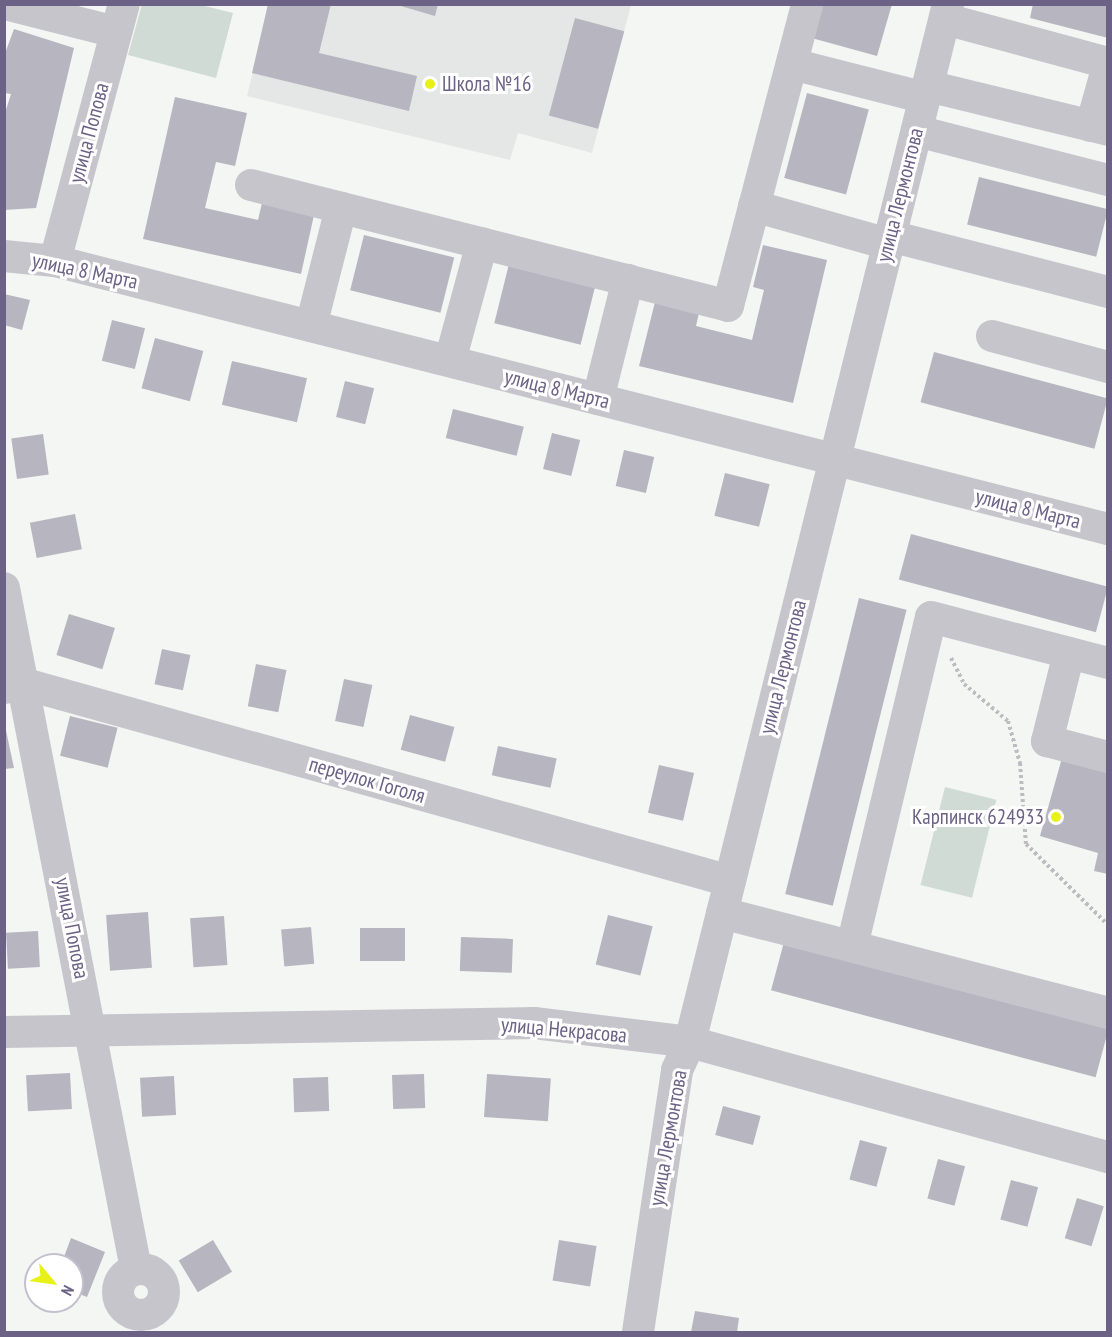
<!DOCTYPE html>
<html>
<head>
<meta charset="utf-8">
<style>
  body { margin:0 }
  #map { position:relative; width:1112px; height:1337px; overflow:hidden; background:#f3f6f2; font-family:"PT Sans Narrow",sans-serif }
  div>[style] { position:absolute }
  .built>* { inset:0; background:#e4e7e6 }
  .green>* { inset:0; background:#d1dbd6; transform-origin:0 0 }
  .building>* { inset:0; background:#b7b5c0; transform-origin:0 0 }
  .path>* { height:4px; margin-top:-2px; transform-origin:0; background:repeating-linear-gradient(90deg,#bebcc1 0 3px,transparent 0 6px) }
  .minor>* { height:32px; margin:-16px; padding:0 16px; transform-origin:16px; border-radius:16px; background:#c7c5cc }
  .minor>.ring { margin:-16px; padding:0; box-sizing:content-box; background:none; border:32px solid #c7c5cc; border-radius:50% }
  .dots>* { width:16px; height:16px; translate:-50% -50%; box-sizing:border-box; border:3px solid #fff; border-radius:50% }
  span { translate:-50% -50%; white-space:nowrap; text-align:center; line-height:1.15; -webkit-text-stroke:6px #fff; paint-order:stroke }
  .poi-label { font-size:21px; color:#6c6286 }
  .left { translate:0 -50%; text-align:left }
  .right { translate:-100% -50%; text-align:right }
  .street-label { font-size:21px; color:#6c6286 }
  .frame { position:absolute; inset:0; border:6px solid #6c6286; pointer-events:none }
  .north { position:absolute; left:24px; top:1253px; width:60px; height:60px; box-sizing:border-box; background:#fff; border:2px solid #c4c0cf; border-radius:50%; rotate:119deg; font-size:16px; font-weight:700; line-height:24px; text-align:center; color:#6c6286 }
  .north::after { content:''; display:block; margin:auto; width:21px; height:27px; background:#e7f117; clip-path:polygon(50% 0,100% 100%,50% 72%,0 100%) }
</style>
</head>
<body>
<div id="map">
  <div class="built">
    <div style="clip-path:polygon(269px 5px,631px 5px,592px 153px,518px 133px,510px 160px,247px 96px)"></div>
  </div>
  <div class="green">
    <div style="clip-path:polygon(142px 4px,201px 5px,233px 13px,216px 78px,128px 55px)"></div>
    <div style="left:945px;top:787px;width:53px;height:101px;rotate:14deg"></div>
  </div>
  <div class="building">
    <div style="clip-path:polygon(268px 4px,331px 4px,319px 53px,417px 76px,409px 111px,252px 73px)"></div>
    <div style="clip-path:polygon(394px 4px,438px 4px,435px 16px)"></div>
    <div style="clip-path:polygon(817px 4px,892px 4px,877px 56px,808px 37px)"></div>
    <div style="clip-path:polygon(1033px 4px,1108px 4px,1108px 38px,1030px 18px)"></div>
    <div style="left:575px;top:18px;width:51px;height:101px;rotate:15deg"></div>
    <div style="clip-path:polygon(14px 29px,74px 48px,36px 208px,4px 210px,4px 116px,11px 94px,4px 93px,4px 56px)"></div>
    <div style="left:807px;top:93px;width:64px;height:88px;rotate:15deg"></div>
    <div style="clip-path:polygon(175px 97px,247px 113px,235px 166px,216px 162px,205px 208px,258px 220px,262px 203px,314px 215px,301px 274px,143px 239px)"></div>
    <div style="left:979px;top:177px;width:133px;height:49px;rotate:14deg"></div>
    <div style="left:364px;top:235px;width:93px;height:57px;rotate:14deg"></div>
    <div style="clip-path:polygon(763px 245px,827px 260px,793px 403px,639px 366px,655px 302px,699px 313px,696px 326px,752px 340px,764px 290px,753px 287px)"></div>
    <div style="left:509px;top:264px;width:89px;height:61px;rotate:14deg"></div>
    <div style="clip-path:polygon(4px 294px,30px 300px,22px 330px,4px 325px)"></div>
    <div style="left:112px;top:320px;width:34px;height:42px;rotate:14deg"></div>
    <div style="left:155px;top:338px;width:50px;height:52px;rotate:15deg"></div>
    <div style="left:934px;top:352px;width:180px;height:52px;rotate:15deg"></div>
    <div style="left:232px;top:361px;width:77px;height:45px;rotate:13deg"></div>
    <div style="left:345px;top:381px;width:30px;height:37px;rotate:14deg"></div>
    <div style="left:453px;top:409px;width:73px;height:30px;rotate:14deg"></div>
    <div style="left:552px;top:433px;width:29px;height:37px;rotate:14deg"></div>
    <div style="left:43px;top:434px;width:41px;height:32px;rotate:82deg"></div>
    <div style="left:624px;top:450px;width:31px;height:37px;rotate:13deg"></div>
    <div style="left:725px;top:473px;width:46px;height:44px;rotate:14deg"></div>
    <div style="left:75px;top:514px;width:36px;height:46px;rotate:79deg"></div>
    <div style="left:911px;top:534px;width:204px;height:47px;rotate:15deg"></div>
    <div style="left:859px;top:598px;width:49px;height:305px;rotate:14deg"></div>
    <div style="left:69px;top:614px;width:48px;height:43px;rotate:17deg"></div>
    <div style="left:162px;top:649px;width:29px;height:36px;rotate:12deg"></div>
    <div style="left:256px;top:664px;width:31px;height:43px;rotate:11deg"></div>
    <div style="left:344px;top:679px;width:29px;height:43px;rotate:12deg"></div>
    <div style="left:410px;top:715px;width:46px;height:36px;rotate:15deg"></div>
    <div style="left:70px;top:716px;width:49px;height:41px;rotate:14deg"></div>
    <div style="clip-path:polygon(4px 721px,14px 768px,4px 769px)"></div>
    <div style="left:498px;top:746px;width:60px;height:30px;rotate:12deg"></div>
    <div style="clip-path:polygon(1062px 758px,1108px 771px,1108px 874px,1094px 871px,1098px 853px,1040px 836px)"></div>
    <div style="left:659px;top:765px;width:36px;height:49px;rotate:13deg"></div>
    <div style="left:148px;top:912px;width:56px;height:42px;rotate:86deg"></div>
    <div style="left:608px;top:915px;width:46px;height:51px;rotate:14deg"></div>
    <div style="left:224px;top:916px;width:49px;height:34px;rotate:86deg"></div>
    <div style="left:311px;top:927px;width:37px;height:30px;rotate:85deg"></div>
    <div style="left:405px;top:928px;width:33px;height:45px;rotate:90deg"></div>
    <div style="left:38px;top:931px;width:36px;height:32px;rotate:87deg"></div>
    <div style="left:461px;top:937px;width:52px;height:34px;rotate:2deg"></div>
    <div style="left:784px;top:942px;width:336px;height:50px;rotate:15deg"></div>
    <div style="left:70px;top:1073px;width:36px;height:44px;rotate:87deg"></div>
    <div style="left:424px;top:1074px;width:34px;height:32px;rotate:88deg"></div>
    <div style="left:487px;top:1074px;width:64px;height:43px;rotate:4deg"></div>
    <div style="left:174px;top:1076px;width:39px;height:34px;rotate:87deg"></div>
    <div style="left:328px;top:1077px;width:34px;height:35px;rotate:88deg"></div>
    <div style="left:723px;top:1106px;width:39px;height:30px;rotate:15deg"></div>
    <div style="left:860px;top:1140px;width:28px;height:41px;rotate:15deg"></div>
    <div style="left:938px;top:1159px;width:28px;height:41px;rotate:15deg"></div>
    <div style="left:1011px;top:1180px;width:28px;height:41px;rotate:15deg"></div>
    <div style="left:1077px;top:1198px;width:28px;height:42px;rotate:17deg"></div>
    <div style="clip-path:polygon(71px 1238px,105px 1252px,87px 1297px,72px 1291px,72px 1265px,61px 1265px)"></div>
    <div style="left:213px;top:1240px;width:37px;height:40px;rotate:59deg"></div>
    <div style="left:559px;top:1240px;width:38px;height:41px;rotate:9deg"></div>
    <div style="clip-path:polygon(695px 1311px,739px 1318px,737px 1332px,691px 1332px)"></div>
  </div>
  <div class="path">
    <div style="left:951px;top:658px;width:29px;rotate:63deg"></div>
    <div style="left:964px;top:684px;width:57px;rotate:40.1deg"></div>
    <div style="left:1008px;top:721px;width:44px;rotate:74.1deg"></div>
    <div style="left:1020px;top:763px;width:81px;rotate:85.8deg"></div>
    <div style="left:1026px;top:844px;width:115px;rotate:44.6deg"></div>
  </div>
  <div class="minor">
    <div style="left:5px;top:4px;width:114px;rotate:14.2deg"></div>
    <div style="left:945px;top:19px;width:169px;rotate:15.1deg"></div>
    <div style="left:792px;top:64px;width:137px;rotate:14.3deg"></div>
    <div style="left:928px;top:86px;width:185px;rotate:13.7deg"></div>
    <div style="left:1091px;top:126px;width:62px;rotate:-74.2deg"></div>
    <div style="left:917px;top:131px;width:197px;rotate:14.4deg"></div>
    <div style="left:251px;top:185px;width:492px;rotate:14.2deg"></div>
    <div style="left:728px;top:306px;width:312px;rotate:-75.3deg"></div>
    <div style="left:754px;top:206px;width:139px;rotate:15.8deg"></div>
    <div style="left:890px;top:236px;width:225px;rotate:14.4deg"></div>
    <div style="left:4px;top:256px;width:51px;rotate:5.6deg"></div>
    <div style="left:55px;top:261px;width:1087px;rotate:14.28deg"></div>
    <div style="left:55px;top:261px;width:266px;rotate:-75deg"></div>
    <div style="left:311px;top:326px;width:122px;rotate:-75.7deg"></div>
    <div style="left:992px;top:336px;width:120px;rotate:15deg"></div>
    <div style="left:450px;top:361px;width:122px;rotate:-74.8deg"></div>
    <div style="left:598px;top:399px;width:123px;rotate:-75.9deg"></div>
    <div style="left:4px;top:588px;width:694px;rotate:79.03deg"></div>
    <div style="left:1069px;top:653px;width:91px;rotate:104deg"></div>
    <div style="left:1047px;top:741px;width:63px;rotate:14.7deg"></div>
    <div style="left:4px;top:688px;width:21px;rotate:-11deg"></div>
    <div style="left:25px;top:684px;width:732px;rotate:15.61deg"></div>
    <div style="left:722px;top:913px;width:399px;rotate:14.5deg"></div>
    <div style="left:852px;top:946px;width:338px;rotate:-76.5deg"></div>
    <div style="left:931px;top:617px;width:183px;rotate:14.6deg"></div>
    <div style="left:4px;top:1032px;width:530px;rotate:-0.97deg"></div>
    <div style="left:534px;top:1023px;width:157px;rotate:6.9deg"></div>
    <div style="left:690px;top:1042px;width:434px;rotate:15.4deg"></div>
    <div class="ring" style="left:118px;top:1269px;width:14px;height:14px"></div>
    <div style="left:638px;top:1332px;width:265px;rotate:-81.5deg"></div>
    <div style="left:677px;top:1070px;width:31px;rotate:-65deg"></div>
    <div style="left:690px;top:1042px;width:1070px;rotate:-76.04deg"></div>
  </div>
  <div class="dots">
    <div style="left:430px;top:84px;background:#e7f117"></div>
    <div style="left:1056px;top:817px;background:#e7f117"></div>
  </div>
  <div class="poi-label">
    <span class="left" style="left:442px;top:84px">Школа №16</span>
    <span class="right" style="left:1044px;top:817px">Карпинск 624933</span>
  </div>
  <div class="street-label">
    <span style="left:89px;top:133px;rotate:-75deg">улица Попова</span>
    <span style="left:900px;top:195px;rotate:-76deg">улица Лермонтова</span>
    <span style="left:85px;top:271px;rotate:12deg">улица 8 Марта</span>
    <span style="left:557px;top:389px;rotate:14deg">улица 8 Марта</span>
    <span style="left:1028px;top:509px;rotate:14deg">улица 8 Марта</span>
    <span style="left:783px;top:667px;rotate:-76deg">улица Лермонтова</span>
    <span style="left:367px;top:780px;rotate:16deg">переулок Гоголя</span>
    <span style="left:72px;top:928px;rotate:79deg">улица Попова</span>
    <span style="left:564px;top:1030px;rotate:5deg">улица Некрасова</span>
    <span style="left:668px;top:1138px;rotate:-80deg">улица Лермонтова</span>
  </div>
  <div class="frame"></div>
  <div class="north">N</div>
</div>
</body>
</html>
